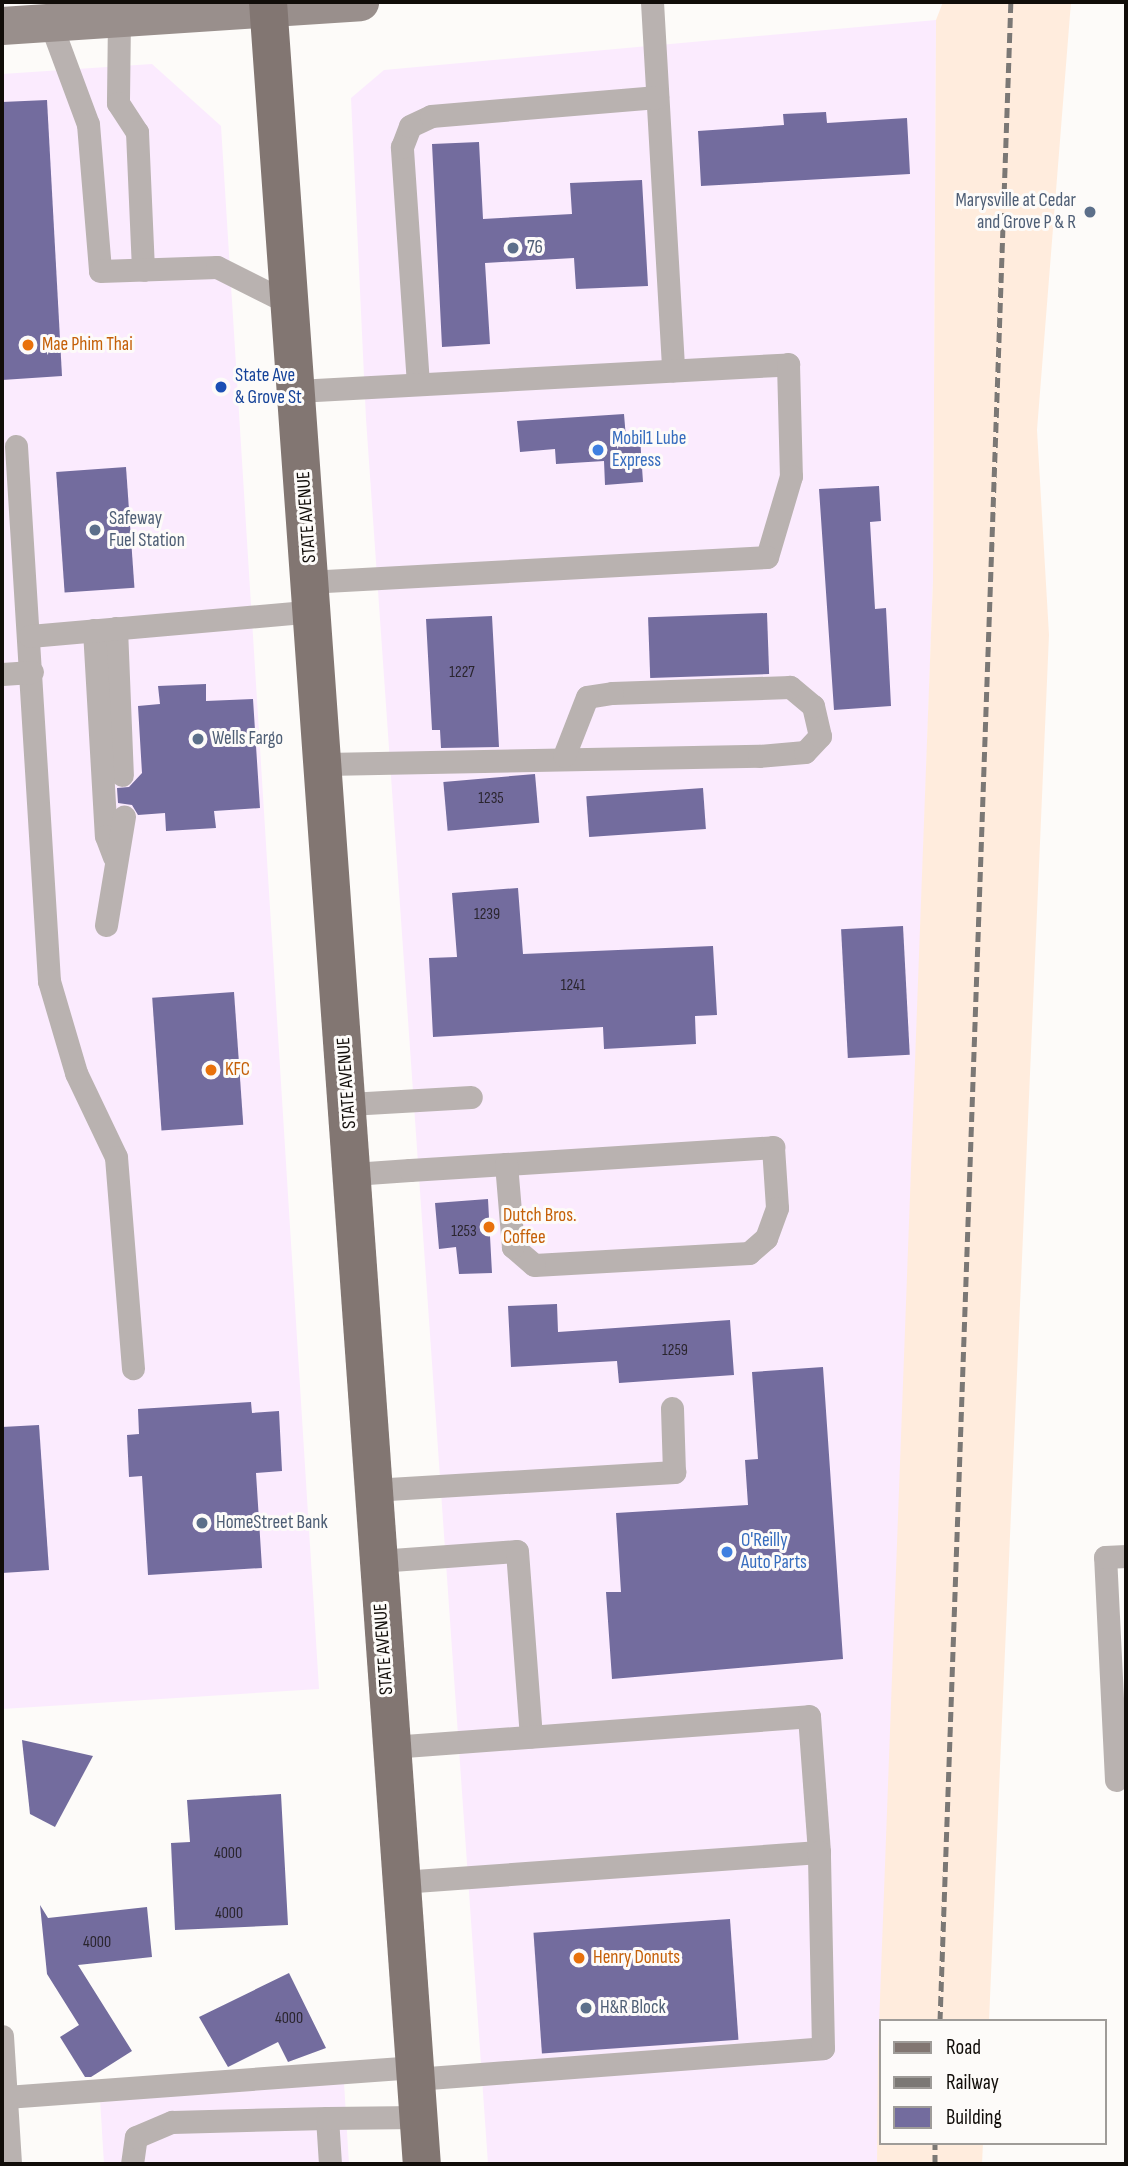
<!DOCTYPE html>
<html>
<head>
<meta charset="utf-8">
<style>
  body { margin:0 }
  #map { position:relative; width:1128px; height:2166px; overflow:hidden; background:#fdfbf9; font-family:"Sofia Sans Condensed",sans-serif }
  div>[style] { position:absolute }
  .commercial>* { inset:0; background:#fbebfe }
  .built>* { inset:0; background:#ffecdd }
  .building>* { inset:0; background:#736c9e; transform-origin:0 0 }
  .lane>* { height:23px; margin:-11.5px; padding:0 11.5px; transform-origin:11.5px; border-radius:11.5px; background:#b9b2b0 }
  .secondary>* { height:38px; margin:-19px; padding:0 19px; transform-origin:19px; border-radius:19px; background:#998f8c }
  .primary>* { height:38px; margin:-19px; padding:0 19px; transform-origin:19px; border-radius:19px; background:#827672 }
  .rail>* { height:5px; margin-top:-2.5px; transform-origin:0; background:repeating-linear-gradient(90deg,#7b7875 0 10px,transparent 0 15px) }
  .dots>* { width:19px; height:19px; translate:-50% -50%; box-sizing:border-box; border:4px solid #fdfbf9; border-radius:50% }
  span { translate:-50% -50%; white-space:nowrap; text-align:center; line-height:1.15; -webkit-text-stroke:6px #fdfbf9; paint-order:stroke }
  .number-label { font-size:16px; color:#2a252e }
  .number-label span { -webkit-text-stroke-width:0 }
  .service-label { font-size:19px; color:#4e5e75 }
  .right { translate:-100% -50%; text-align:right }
  .left { translate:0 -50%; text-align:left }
  .food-label { font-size:19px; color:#c56008 }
  .transit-label { font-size:19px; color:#164399 }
  .shop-label { font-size:19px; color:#366cbe }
  .street-label { font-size:19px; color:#110d09 }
  .frame { position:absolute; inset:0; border:4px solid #110d09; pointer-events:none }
  .legend { position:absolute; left:879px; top:2019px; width:228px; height:126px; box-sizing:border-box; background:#fdfbf9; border:2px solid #9f9c99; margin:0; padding:9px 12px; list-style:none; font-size:21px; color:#110d09 }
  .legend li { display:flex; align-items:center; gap:14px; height:35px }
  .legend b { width:35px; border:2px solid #9f9c99 }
</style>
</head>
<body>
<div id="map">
  <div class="commercial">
    <div style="clip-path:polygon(936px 20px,933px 580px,877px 2164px,488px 2164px,366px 419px,351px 98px,384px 70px)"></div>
    <div style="clip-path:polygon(152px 64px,221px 126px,319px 1689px,2px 1709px,2px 74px)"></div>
    <div style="clip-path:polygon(344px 2083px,349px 2164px,104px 2164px,100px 2099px)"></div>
  </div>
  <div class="built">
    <div style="clip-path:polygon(943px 2px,1071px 2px,1037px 430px,1049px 635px,989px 2021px,881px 2021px,881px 2143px,983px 2143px,982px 2164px,877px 2164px,878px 2052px,933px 580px,936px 20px)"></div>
  </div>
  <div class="building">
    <div style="clip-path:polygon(47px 100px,62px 376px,2px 380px,2px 102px)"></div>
    <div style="clip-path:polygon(826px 112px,827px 123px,907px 118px,910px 174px,701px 186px,698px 131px,784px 125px,783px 114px)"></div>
    <div style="clip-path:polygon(479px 142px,483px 219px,572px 214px,570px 183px,642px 180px,648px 286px,576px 289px,574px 258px,485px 263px,490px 344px,442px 347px,432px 144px)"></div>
    <div style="clip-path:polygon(624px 414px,626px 438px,640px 437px,643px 482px,605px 485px,604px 461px,556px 464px,555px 449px,520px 452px,517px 421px)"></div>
    <div style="left:126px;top:467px;width:121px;height:70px;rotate:86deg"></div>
    <div style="clip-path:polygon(879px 486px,881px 521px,870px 522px,875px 609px,886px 608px,891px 706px,834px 710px,819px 489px)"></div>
    <div style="left:767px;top:613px;width:61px;height:119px;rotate:88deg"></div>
    <div style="clip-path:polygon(492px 616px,499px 747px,441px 748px,440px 730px,432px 730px,426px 619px)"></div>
    <div style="clip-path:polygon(206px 684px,206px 701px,253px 699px,260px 808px,214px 811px,216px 828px,166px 831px,165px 813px,138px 815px,132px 805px,118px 803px,117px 788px,129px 787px,142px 773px,138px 706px,160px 704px,158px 686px)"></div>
    <div style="left:535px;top:774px;width:49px;height:92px;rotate:85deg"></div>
    <div style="left:703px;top:788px;width:41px;height:117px;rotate:86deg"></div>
    <div style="clip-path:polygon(518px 888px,523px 954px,713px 946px,717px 1015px,695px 1016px,696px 1044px,604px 1049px,603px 1027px,433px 1037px,429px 958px,457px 957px,452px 893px)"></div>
    <div style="left:903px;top:926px;width:129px;height:62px;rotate:87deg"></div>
    <div style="left:234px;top:992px;width:133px;height:82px;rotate:86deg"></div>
    <div style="clip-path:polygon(488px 1199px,492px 1273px,459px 1274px,456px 1247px,439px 1249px,435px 1203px)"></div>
    <div style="clip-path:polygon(557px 1304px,558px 1332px,730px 1320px,734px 1375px,619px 1383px,617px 1361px,511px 1367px,508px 1306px)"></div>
    <div style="clip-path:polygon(823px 1367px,843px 1659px,612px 1679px,606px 1592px,621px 1592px,616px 1513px,748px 1505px,745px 1460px,758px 1459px,752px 1372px)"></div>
    <div style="clip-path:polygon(251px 1402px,252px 1413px,279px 1411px,282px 1471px,256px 1473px,262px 1568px,148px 1575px,142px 1476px,129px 1477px,127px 1435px,139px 1434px,138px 1409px)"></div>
    <div style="clip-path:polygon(39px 1425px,49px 1570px,2px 1573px,2px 1427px)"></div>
    <div style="clip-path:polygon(22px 1740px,93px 1756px,55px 1827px,30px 1814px)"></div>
    <div style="clip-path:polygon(281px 1794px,288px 1925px,175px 1930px,171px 1843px,190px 1842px,187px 1800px)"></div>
    <div style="clip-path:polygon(40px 1905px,48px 1918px,147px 1907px,152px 1957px,78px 1965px,132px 2051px,91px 2077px,85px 2077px,60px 2037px,79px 2025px,47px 1974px)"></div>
    <div style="left:730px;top:1919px;width:121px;height:197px;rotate:86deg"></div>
    <div style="clip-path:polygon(289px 1973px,326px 2048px,288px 2062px,278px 2042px,228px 2067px,199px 2017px)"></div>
  </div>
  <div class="lane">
    <div style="left:652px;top:2px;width:369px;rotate:86.7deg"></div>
    <div style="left:119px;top:18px;width:85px;rotate:90.7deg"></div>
    <div style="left:118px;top:103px;width:35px;rotate:57deg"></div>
    <div style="left:137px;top:132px;width:138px;rotate:87.5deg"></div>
    <div style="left:50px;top:22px;width:109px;rotate:69.6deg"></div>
    <div style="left:88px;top:124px;width:147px;rotate:85.3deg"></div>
    <div style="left:100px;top:271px;width:117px;rotate:-2deg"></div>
    <div style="left:217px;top:267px;width:83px;rotate:26.6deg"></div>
    <div style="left:418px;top:384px;width:238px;rotate:-93.9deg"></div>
    <div style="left:402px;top:147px;width:22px;rotate:-69deg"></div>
    <div style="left:410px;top:126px;width:23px;rotate:-25deg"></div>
    <div style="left:431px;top:116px;width:227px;rotate:-4.8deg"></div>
    <div style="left:297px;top:391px;width:492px;rotate:-3.1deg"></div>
    <div style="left:788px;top:364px;width:112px;rotate:88.5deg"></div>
    <div style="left:791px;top:476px;width:84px;rotate:106.5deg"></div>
    <div style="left:767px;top:557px;width:456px;rotate:176.9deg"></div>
    <div style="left:16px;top:446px;width:536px;rotate:86.47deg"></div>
    <div style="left:49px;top:981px;width:96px;rotate:73.6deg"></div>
    <div style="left:76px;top:1073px;width:93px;rotate:64.5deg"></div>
    <div style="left:116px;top:1157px;width:212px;rotate:85.4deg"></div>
    <div style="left:116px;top:628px;width:147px;rotate:87.7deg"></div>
    <div style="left:94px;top:630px;width:206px;rotate:86.7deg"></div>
    <div style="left:106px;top:836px;width:22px;rotate:69deg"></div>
    <div style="left:30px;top:636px;width:285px;rotate:-5deg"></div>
    <div style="left:2px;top:674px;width:30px;rotate:-4deg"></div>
    <div style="left:325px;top:764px;width:434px;rotate:-1.1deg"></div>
    <div style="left:759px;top:756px;width:46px;rotate:-5deg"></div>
    <div style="left:805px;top:752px;width:22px;rotate:-47deg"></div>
    <div style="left:820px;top:736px;width:31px;rotate:-103deg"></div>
    <div style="left:813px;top:706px;width:30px;rotate:-140deg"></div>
    <div style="left:790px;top:687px;width:178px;rotate:178.1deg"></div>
    <div style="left:612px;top:693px;width:25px;rotate:171deg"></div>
    <div style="left:587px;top:697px;width:63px;rotate:111.3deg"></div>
    <div style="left:106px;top:925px;width:110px;rotate:-80.6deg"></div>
    <div style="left:349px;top:1104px;width:122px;rotate:-3.3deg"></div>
    <div style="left:353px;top:1174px;width:57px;rotate:-4deg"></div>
    <div style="left:410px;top:1170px;width:96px;rotate:-3.6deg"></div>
    <div style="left:506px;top:1164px;width:268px;rotate:-3.6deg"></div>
    <div style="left:773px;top:1147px;width:61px;rotate:86.2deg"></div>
    <div style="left:777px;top:1208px;width:32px;rotate:110deg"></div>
    <div style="left:766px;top:1238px;width:23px;rotate:139deg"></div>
    <div style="left:749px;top:1253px;width:215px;rotate:176.8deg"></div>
    <div style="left:534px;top:1265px;width:28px;rotate:-139deg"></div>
    <div style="left:513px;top:1247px;width:83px;rotate:-94.8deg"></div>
    <div style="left:372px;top:1490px;width:303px;rotate:-3.4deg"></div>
    <div style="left:674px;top:1472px;width:64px;rotate:-91.8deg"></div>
    <div style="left:378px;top:1561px;width:139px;rotate:-4.1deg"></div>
    <div style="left:517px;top:1551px;width:186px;rotate:85.7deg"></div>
    <div style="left:391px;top:1747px;width:419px;rotate:-4.2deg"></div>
    <div style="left:809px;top:1716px;width:136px;rotate:85.8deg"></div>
    <div style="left:819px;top:1852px;width:419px;rotate:175.9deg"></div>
    <div style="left:1116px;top:1780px;width:223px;rotate:-92.8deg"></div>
    <div style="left:1105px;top:1557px;width:21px;rotate:-3deg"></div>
    <div style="left:2px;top:2036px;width:128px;rotate:86.4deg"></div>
    <div style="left:415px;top:2079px;width:409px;rotate:-4.3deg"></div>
    <div style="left:823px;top:2048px;width:196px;rotate:-91.2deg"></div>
    <div style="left:6px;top:2097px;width:410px;rotate:-4.2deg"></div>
    <div style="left:132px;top:2164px;width:27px;rotate:-82deg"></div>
    <div style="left:136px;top:2137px;width:39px;rotate:-23deg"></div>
    <div style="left:172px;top:2122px;width:155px;rotate:-1.5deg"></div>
    <div style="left:330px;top:2164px;width:46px;rotate:-93.7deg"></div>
    <div style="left:327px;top:2118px;width:91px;rotate:-0.6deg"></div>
  </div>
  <div class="secondary">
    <div style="left:2px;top:26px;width:359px;rotate:-3.8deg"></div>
  </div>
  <div class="primary">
    <div style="left:268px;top:2px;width:2167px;rotate:85.93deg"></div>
  </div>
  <div class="rail">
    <div style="left:940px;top:2021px;width:2020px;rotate:-87.99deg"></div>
    <div style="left:935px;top:2164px;width:21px;rotate:-90deg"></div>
  </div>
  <div class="dots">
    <div style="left:1090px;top:212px;background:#5c6f8a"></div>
    <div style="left:513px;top:248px;background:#5c6f8a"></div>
    <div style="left:28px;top:345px;background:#e8710a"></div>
    <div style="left:221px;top:387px;background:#1a4fb4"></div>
    <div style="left:598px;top:450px;background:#3f7fe0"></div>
    <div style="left:95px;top:530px;background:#5c6f8a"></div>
    <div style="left:198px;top:739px;background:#5c6f8a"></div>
    <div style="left:211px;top:1070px;background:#e8710a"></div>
    <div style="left:489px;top:1227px;background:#e8710a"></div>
    <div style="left:202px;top:1523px;background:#5c6f8a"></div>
    <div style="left:727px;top:1552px;background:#3f7fe0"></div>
    <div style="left:579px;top:1958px;background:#e8710a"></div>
    <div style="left:586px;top:2008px;background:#5c6f8a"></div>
  </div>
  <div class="number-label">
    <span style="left:462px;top:673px">1227</span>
    <span style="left:491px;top:799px">1235</span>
    <span style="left:487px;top:915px">1239</span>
    <span style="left:573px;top:986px">1241</span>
    <span style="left:464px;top:1232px">1253</span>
    <span style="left:675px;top:1351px">1259</span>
    <span style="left:228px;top:1854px">4000</span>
    <span style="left:229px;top:1914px">4000</span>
    <span style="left:97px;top:1943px">4000</span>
    <span style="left:289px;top:2019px">4000</span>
  </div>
  <div class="service-label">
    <span class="right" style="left:1076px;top:212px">Marysville at Cedar<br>and Grove P &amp; R</span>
    <span class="left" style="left:527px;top:248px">76</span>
    <span class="left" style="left:109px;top:530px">Safeway<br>Fuel Station</span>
    <span class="left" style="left:212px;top:739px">Wells Fargo</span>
    <span class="left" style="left:216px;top:1523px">HomeStreet Bank</span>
    <span class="left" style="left:600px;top:2008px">H&amp;R Block</span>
  </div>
  <div class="food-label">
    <span class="left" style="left:42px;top:345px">Mae Phim Thai</span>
    <span class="left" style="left:225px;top:1070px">KFC</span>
    <span class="left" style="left:503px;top:1227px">Dutch Bros.<br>Coffee</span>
    <span class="left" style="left:593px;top:1958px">Henry Donuts</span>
  </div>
  <div class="transit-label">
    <span class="left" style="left:235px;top:387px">State Ave<br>&amp; Grove St</span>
  </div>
  <div class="shop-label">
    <span class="left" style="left:612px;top:450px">Mobil1 Lube<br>Express</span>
    <span class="left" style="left:741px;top:1552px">O'Reilly<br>Auto Parts</span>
  </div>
  <div class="street-label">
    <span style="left:307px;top:517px;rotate:-94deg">STATE AVENUE</span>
    <span style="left:347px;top:1083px;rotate:-94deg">STATE AVENUE</span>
    <span style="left:384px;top:1649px;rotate:-94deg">STATE AVENUE</span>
  </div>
  <div class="frame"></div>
  <ul class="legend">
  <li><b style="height:9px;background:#827672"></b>Road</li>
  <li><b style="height:9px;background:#7b7875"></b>Railway</li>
  <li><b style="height:19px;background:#736c9e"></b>Building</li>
  </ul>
</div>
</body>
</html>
